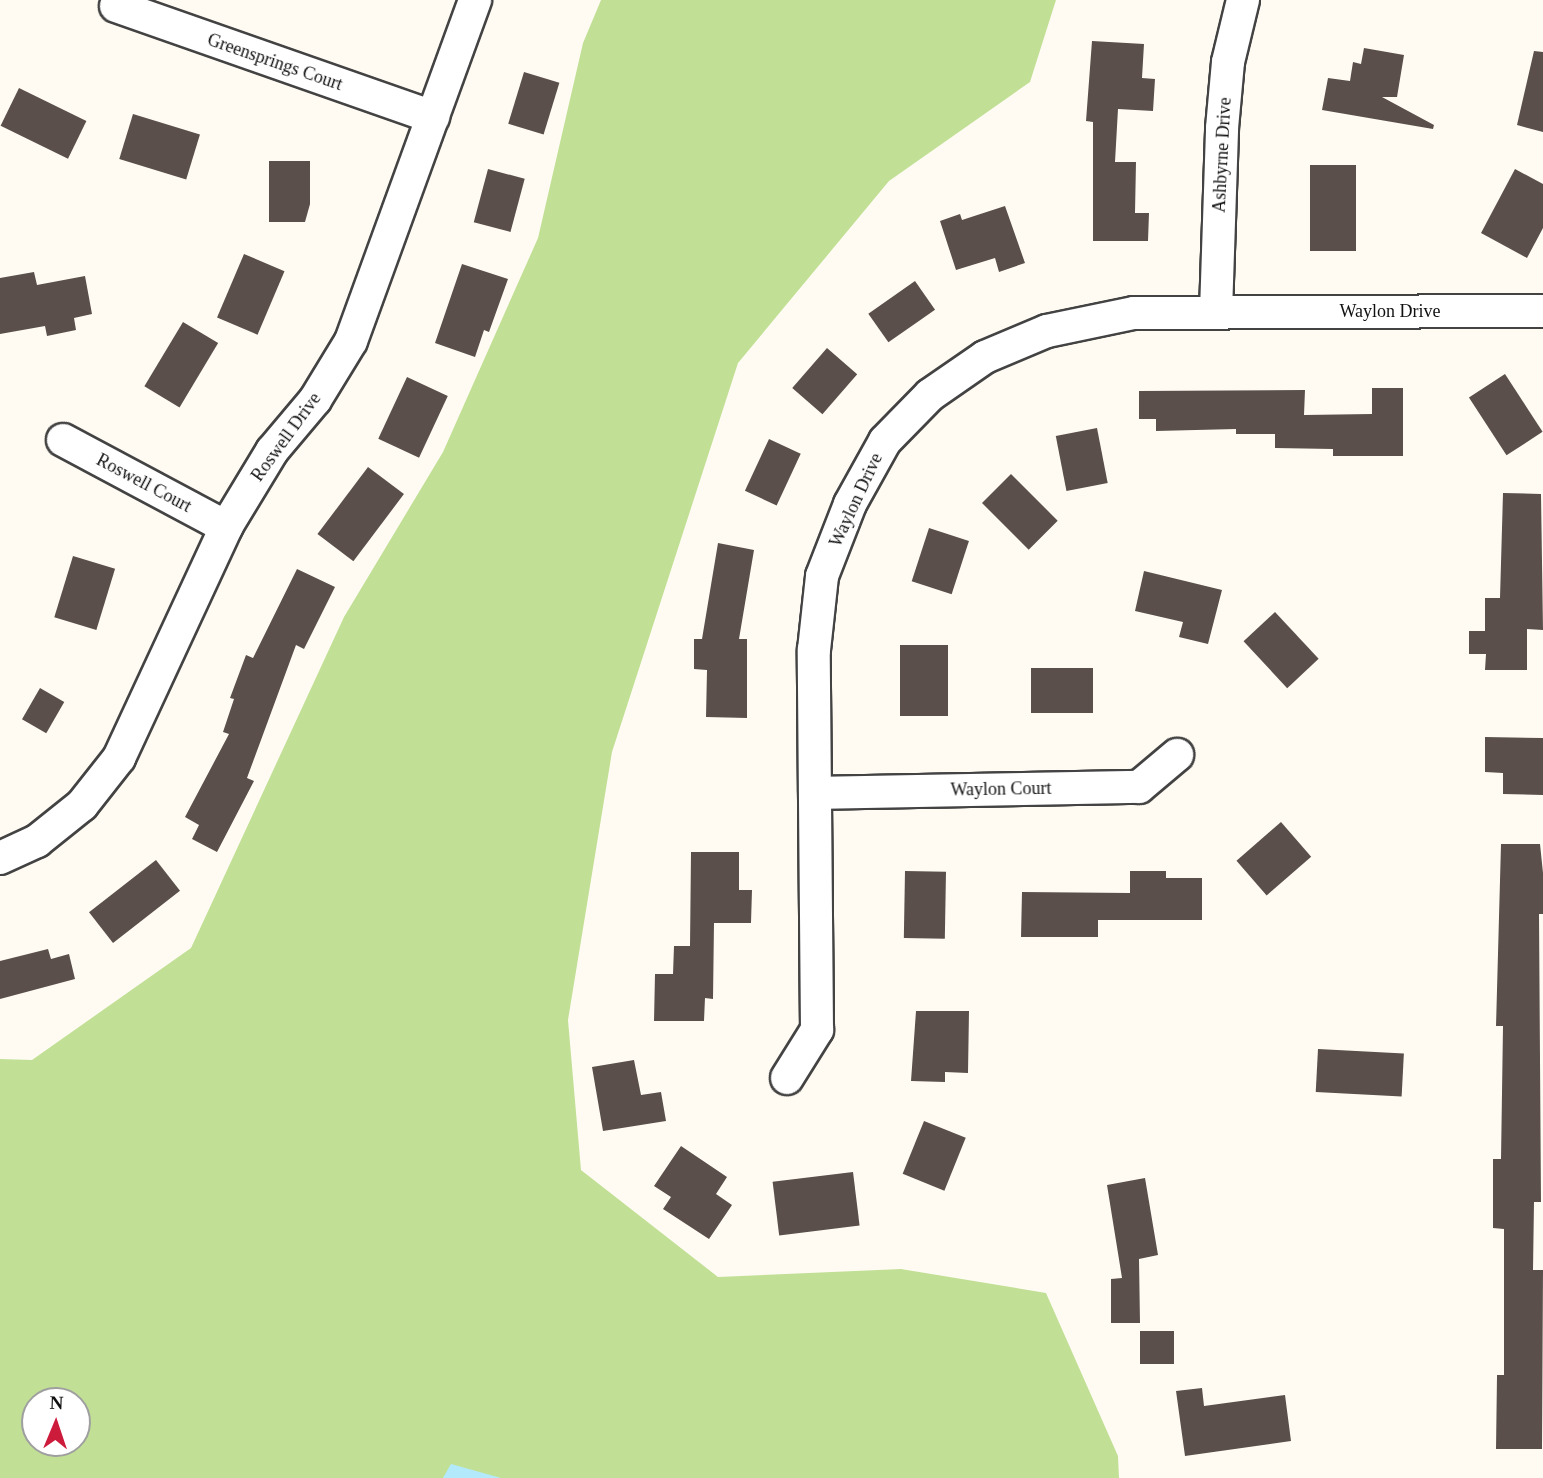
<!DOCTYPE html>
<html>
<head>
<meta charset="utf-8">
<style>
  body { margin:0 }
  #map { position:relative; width:1543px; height:1478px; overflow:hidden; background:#fffbf3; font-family:"Times New Roman",serif }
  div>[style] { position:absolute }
  .forest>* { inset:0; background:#c1e096 }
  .water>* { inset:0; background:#b3eafb }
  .building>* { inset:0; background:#5a4f4b; transform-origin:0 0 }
  .roads { filter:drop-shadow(2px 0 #434343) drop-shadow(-2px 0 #434343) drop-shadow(0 2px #434343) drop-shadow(0 -2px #434343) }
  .minor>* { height:32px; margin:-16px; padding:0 16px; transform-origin:16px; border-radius:16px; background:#fff }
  span { translate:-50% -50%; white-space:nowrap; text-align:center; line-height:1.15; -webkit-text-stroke:7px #fff; paint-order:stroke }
  .street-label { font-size:18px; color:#101010 }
  .north { position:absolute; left:21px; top:1387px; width:70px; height:70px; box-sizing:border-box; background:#fff; border:2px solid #9f9f9f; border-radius:50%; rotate:2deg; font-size:19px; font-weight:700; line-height:28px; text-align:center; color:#101010 }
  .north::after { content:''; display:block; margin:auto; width:24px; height:32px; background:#cd1b3c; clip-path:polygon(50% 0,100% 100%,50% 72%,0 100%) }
</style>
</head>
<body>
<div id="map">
  <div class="forest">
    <div style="clip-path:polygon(evenodd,601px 0,1056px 0,1030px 82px,889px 181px,738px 363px,612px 752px,568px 1020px,581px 1170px,718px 1277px,901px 1269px,1046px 1293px,1118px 1456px,1119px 1478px,0 1478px,0 1059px,32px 1060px,191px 948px,344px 617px,443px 452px,538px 238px,583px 43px,601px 0,35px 1401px,77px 1401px,77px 1443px,35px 1443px,35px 1401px)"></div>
  </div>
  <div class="water">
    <div style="clip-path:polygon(451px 1464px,501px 1478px,443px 1478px)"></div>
  </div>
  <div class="building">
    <div style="clip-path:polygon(1092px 41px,1144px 44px,1142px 78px,1155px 79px,1153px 111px,1118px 109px,1115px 162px,1136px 162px,1135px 213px,1149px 213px,1148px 241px,1093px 241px,1093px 122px,1086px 121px)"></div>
    <div style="clip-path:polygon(1364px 48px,1404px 55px,1397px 97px,1382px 97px,1434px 125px,1433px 129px,1322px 110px,1328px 78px,1350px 81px,1353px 62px,1361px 64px)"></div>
    <div style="clip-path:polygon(1534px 51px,1543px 52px,1543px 132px,1517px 125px)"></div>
    <div style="left:524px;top:72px;width:37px;height:54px;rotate:17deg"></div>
    <div style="left:19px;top:88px;width:75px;height:42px;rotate:26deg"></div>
    <div style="left:133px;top:114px;width:70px;height:47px;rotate:17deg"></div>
    <div style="clip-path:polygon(269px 161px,310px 161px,310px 204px,305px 222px,269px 222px)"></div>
    <div style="left:1310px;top:165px;width:46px;height:86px"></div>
    <div style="left:488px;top:169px;width:38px;height:55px;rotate:15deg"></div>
    <div style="clip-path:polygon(1515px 169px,1543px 184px,1543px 228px,1527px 258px,1481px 233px)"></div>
    <div style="clip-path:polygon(1005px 206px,1025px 263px,999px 272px,995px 258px,956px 270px,940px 221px,960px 214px,962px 220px)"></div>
    <div style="left:244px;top:254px;width:44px;height:69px;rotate:23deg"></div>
    <div style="clip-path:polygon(462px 264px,508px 279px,489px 332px,484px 330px,475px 357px,435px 343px)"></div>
    <div style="clip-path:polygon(34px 272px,37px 285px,85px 276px,92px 314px,74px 318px,76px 330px,47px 336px,45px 326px,0 334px,0 278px)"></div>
    <div style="left:915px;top:281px;width:35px;height:57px;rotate:55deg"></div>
    <div style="left:183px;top:322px;width:41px;height:75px;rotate:31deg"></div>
    <div style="left:827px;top:348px;width:40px;height:53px;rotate:41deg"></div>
    <div style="left:1505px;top:374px;width:69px;height:43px;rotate:57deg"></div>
    <div style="left:407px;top:377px;width:45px;height:68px;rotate:25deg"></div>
    <div style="clip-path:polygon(1372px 388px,1403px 388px,1403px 456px,1333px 456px,1333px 449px,1275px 448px,1275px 434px,1236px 434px,1236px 429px,1156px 431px,1156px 419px,1139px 419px,1139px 391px,1305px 390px,1304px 415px,1372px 414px)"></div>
    <div style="left:1097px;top:428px;width:56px;height:42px;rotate:79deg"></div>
    <div style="left:769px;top:439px;width:35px;height:57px;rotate:25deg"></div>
    <div style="left:368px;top:467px;width:45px;height:84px;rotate:37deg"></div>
    <div style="left:1011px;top:474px;width:66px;height:41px;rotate:45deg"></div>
    <div style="clip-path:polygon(1503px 493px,1541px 494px,1543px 630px,1527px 629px,1527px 670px,1485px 670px,1486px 654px,1469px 654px,1469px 631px,1485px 631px,1485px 598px,1500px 598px)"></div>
    <div style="left:929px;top:528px;width:42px;height:56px;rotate:18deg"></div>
    <div style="clip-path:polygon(718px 543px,754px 550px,739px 639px,747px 639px,747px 718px,706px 717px,707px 670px,694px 669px,694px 639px,702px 639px)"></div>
    <div style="left:73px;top:556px;width:44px;height:64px;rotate:17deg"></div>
    <div style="clip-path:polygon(297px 569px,335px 587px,304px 649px,296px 645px,247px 778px,254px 781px,217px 852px,192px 839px,199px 825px,185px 817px,229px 734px,223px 732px,234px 699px,230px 698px,246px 655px,253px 658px)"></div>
    <div style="clip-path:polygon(1144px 571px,1222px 590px,1208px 644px,1179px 637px,1183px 622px,1135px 611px)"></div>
    <div style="left:1275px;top:612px;width:64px;height:43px;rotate:47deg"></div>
    <div style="left:900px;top:645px;width:48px;height:71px"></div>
    <div style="left:1031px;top:668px;width:62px;height:45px"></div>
    <div style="left:40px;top:688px;width:28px;height:36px;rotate:30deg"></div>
    <div style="clip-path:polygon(1485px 737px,1543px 738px,1543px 795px,1503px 794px,1503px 773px,1485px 772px)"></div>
    <div style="left:1281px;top:822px;width:46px;height:59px;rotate:49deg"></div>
    <div style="clip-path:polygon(1501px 844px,1540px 844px,1543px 873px,1543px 914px,1539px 914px,1541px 1202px,1534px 1202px,1533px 1270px,1543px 1270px,1542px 1449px,1496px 1449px,1497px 1375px,1504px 1375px,1504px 1229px,1493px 1228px,1493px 1159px,1501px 1159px,1503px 1026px,1496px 1026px)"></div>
    <div style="clip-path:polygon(691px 852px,739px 852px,739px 890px,752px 890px,751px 923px,714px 923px,713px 999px,705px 998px,704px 1021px,654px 1021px,655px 974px,673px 974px,674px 946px,690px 946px)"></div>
    <div style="left:156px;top:860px;width:39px;height:85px;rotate:52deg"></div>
    <div style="left:905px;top:871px;width:41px;height:67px;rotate:1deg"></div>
    <div style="clip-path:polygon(1130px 871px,1166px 871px,1166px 878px,1202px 878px,1202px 920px,1098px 920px,1098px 937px,1021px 937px,1022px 892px,1130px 893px)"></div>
    <div style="clip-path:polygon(48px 949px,51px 959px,69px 954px,75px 979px,0 999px,0 961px)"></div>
    <div style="clip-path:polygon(916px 1011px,969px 1011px,968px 1073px,945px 1072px,945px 1082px,911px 1081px)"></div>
    <div style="left:1318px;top:1049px;width:86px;height:43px;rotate:3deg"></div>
    <div style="clip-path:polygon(634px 1060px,641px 1095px,661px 1092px,666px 1121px,603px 1131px,592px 1067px)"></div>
    <div style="left:924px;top:1121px;width:45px;height:57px;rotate:22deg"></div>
    <div style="clip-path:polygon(681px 1146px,727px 1177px,716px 1194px,732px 1205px,709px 1239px,663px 1209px,671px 1197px,654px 1186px)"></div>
    <div style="left:853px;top:1172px;width:54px;height:81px;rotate:83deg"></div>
    <div style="clip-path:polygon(1145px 1178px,1158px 1255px,1139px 1259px,1140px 1323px,1111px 1323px,1111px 1279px,1122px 1278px,1107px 1185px)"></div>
    <div style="left:1174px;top:1331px;width:33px;height:34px;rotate:90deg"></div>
    <div style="clip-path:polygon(1202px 1388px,1204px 1406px,1285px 1395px,1291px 1441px,1185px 1456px,1176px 1391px)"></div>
  </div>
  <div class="roads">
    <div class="minor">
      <div style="left:116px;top:6px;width:336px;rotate:19.3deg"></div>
      <div style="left:1216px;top:312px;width:184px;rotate:-88.1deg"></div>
      <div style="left:1222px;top:128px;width:66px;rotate:-84.8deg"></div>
      <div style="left:1228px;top:62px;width:64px;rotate:-76.4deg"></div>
      <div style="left:63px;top:440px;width:185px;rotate:28.1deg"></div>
      <div style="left:815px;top:793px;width:324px;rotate:-1.1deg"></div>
      <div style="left:1139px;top:787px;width:50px;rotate:-40.1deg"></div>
      <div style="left:0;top:858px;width:41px;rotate:-24.7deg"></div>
      <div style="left:37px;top:841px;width:58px;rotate:-38.7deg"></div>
      <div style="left:82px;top:805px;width:60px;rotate:-51.8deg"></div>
      <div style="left:119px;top:758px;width:255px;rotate:-65.1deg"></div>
      <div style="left:226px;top:527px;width:89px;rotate:-58.8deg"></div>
      <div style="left:272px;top:451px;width:67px;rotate:-49.9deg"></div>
      <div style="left:315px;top:400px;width:69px;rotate:-58.6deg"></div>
      <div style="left:351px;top:341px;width:363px;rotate:-70deg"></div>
      <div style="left:787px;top:1078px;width:57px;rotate:-58deg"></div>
      <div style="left:817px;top:1030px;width:380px;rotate:-90.5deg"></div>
      <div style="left:814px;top:650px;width:74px;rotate:-83.8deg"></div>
      <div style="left:822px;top:576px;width:77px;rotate:-68.7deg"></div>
      <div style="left:850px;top:504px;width:72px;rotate:-60.9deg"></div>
      <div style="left:885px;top:441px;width:64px;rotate:-45.6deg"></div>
      <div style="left:930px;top:395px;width:67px;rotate:-34.6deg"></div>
      <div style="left:985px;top:357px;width:67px;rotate:-22.8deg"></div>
      <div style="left:1047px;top:331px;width:89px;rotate:-11.7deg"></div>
      <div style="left:1134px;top:313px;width:409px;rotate:-0.3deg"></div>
    </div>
  </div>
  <div class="street-label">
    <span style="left:275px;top:62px;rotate:19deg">Greensprings Court</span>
    <span style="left:1222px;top:155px;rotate:-87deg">Ashbyrne Drive</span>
    <span style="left:1390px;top:311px">Waylon Drive</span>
    <span style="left:286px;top:437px;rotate:-54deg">Roswell Drive</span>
    <span style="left:144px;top:483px;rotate:28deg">Roswell Court</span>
    <span style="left:856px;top:500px;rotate:-65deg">Waylon Drive</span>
    <span style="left:1001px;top:789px;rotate:-1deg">Waylon Court</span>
  </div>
  <div class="north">N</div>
</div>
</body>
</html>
